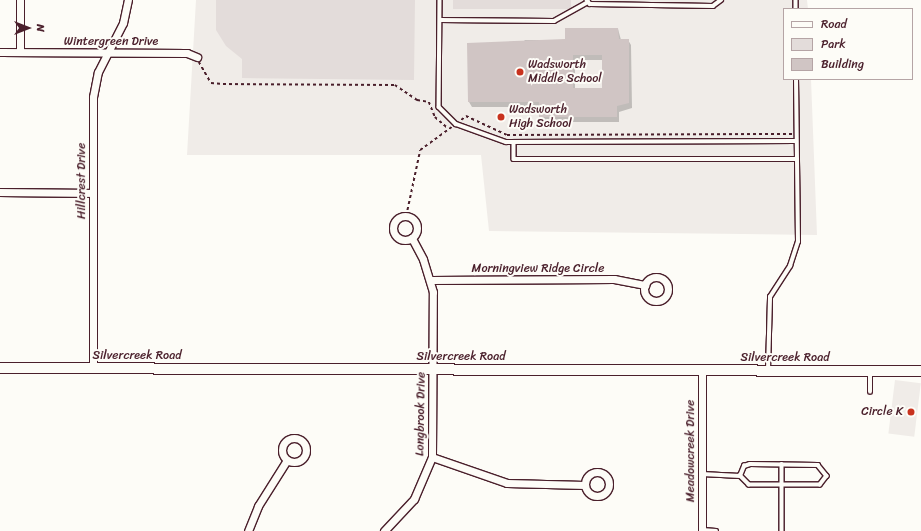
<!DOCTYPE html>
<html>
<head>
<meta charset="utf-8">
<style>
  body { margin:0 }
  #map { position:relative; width:921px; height:531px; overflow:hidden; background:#fdfcf7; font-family:Sriracha,sans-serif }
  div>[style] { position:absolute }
  .built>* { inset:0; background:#f0ece8; transform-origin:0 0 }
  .green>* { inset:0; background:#e3dcda; transform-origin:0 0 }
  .shadow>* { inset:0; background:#0003 }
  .building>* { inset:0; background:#d0c5c4 }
  .path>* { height:1.5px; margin-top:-0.75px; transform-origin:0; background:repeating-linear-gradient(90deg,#4a1f2b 0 3px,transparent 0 6px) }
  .roads { filter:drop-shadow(1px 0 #4a1f2b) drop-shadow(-1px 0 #4a1f2b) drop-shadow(0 1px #4a1f2b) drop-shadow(0 -1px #4a1f2b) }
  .lane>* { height:3.5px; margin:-1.75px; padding:0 1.75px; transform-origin:1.75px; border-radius:1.75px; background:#fdfcf7 }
  .street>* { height:7px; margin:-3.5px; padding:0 3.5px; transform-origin:3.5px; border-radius:3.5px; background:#fdfcf7 }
  .street>.ring { margin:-3.5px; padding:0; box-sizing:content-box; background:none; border:7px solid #fdfcf7; border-radius:50% }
  .secondary>* { height:10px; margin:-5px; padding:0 5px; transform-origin:5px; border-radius:5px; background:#fdfcf7 }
  .dots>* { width:11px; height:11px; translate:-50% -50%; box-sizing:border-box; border:2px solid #fdfcf7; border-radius:50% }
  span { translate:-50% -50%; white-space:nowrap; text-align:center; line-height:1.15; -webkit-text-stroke:4px #fdfcf7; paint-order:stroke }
  .street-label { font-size:12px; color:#4a1f2b }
  .poi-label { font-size:12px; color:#4a1f2b }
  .left { translate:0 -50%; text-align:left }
  .right { translate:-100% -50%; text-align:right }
  .legend { position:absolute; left:783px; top:8px; width:130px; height:72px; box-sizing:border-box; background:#fdfcf7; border:1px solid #b5a4a5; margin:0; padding:5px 7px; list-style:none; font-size:12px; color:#4a1f2b }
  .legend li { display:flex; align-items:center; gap:8px; height:20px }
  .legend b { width:20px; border:1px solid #b5a4a5 }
  .north { position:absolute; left:8px; top:8px; width:40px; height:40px; -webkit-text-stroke:3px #fdfcf7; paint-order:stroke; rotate:90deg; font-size:11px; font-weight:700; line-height:16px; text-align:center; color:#4a1f2b }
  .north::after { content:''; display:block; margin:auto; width:14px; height:18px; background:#4a1f2b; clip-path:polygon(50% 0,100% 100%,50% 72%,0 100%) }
</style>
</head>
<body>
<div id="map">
  <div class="built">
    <div style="clip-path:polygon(196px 0,807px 0,808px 9px,784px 9px,784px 79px,811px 79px,817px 235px,489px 231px,481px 155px,187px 155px)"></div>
    <div style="left:895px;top:380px;width:26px;height:54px;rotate:7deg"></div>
  </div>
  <div class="green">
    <div style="clip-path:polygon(216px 0,415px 0,414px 80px,242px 78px,242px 59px,226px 46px,216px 30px)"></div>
    <div style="left:453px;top:0;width:118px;height:9px"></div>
  </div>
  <div class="shadow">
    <div style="clip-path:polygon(evenodd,618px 29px,621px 40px,628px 40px,631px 45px,632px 108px,619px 112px,619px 122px,543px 122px,540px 107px,472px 107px,469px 102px,525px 40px,566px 40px,618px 29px,575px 60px,603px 60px,603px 89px,575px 89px,575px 60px)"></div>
  </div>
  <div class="building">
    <div style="clip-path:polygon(evenodd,565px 28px,618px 28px,619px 39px,629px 39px,629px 103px,617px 106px,617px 117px,539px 117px,539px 102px,468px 102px,467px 43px,565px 39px,565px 28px,573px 55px,602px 55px,602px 88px,573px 88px,573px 55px)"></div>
  </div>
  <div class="path">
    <div style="left:199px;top:62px;width:24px;rotate:60deg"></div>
    <div style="left:211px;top:83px;width:12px;rotate:5deg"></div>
    <div style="left:223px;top:84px;width:172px;rotate:0.3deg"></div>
    <div style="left:395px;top:85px;width:27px;rotate:34deg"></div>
    <div style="left:417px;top:100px;width:12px;rotate:9deg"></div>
    <div style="left:429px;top:102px;width:16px;rotate:68deg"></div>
    <div style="left:435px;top:117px;width:18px;rotate:41deg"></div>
    <div style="left:461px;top:120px;width:6px;rotate:-39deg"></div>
    <div style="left:466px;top:116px;width:45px;rotate:24.9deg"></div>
    <div style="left:507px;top:135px;width:285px;rotate:-0.2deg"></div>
    <div style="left:406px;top:216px;width:67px;rotate:-78deg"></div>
    <div style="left:420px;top:150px;width:39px;rotate:-36deg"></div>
  </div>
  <div class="roads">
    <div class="lane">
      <div style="left:440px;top:0;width:107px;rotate:90.5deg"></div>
      <div style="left:439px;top:107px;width:24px;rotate:45deg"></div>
      <div style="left:456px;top:124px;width:53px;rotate:19.8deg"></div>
      <div style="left:506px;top:142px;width:290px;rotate:-0.2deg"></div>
      <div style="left:587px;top:0;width:5px;rotate:53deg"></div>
      <div style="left:590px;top:4px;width:123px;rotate:0.9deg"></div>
      <div style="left:713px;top:6px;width:10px;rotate:-37deg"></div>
      <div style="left:796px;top:0;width:9px;rotate:90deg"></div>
      <div style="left:440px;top:20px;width:114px;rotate:0.5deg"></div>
      <div style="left:554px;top:21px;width:39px;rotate:-29deg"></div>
      <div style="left:514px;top:142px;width:17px;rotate:90deg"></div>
      <div style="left:514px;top:159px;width:283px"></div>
      <div style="left:768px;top:370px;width:73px;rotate:-88.4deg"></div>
      <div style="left:770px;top:297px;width:37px;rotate:-57deg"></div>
      <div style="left:790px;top:266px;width:25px;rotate:-72deg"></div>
      <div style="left:798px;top:242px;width:163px;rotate:-90.7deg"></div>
      <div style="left:870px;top:392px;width:20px;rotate:-90deg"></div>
      <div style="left:750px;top:464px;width:68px;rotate:0.8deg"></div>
      <div style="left:818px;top:465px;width:14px;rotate:51deg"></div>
      <div style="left:827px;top:476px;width:11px;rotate:128deg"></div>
      <div style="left:820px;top:485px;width:71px;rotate:180deg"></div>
      <div style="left:749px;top:485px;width:13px;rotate:-135deg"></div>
      <div style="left:740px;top:476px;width:11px;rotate:-68deg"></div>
      <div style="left:744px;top:466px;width:6px;rotate:-18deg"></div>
      <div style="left:782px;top:464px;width:67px;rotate:90deg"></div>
      <div style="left:702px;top:474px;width:38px;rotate:3deg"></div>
      <div style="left:702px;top:530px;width:14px;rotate:4deg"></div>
    </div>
    <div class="street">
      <div style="left:0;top:52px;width:187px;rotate:0.3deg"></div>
      <div style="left:187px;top:53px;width:11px;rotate:22deg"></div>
      <div style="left:20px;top:52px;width:52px;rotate:-90deg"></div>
      <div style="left:0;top:192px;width:93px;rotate:0.6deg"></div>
      <div class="ring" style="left:393px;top:216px;width:17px;height:17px"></div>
      <div class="ring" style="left:644px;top:277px;width:17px;height:17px"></div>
      <div style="left:430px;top:280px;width:184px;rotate:-0.3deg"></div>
      <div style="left:614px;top:279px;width:32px;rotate:11deg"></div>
      <div style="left:93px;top:369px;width:272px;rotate:-90deg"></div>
      <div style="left:93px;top:97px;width:25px;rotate:-79deg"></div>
      <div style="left:98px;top:72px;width:55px;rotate:-63deg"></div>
      <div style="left:123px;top:23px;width:24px;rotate:-78deg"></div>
      <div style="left:702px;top:370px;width:161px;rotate:90deg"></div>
      <div class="ring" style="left:282px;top:438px;width:17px;height:17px"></div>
      <div style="left:432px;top:457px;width:79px;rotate:19.1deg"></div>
      <div style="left:507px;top:483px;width:78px;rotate:1.5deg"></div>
      <div class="ring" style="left:585px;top:472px;width:17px;height:17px"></div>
      <div style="left:248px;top:531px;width:27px;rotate:-68deg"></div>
      <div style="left:258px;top:506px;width:54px;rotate:-57.8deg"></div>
      <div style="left:384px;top:531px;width:44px;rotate:-46.8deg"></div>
      <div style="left:414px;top:499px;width:46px;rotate:-66.8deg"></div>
      <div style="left:432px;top:457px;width:165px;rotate:-89.7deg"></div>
      <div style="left:433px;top:292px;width:34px;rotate:-107deg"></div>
      <div style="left:423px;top:259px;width:24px;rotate:-118deg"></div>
    </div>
    <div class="secondary">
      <div style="left:0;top:368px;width:921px;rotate:0.19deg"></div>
    </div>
  </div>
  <div class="dots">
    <div style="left:520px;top:72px;background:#c8321e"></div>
    <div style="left:501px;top:117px;background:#c8321e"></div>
    <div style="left:911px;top:412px;background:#c8321e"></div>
  </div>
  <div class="street-label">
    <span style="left:111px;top:42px">Wintergreen Drive</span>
    <span style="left:82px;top:181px;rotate:-90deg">Hillcrest Drive</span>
    <span style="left:538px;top:269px">Morningview Ridge Circle</span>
    <span style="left:137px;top:356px">Silvercreek Road</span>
    <span style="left:461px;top:357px">Silvercreek Road</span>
    <span style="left:785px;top:358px">Silvercreek Road</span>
    <span style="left:421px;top:414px;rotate:-89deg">Longbrook Drive</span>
    <span style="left:691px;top:451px;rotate:-90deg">Meadowcreek Drive</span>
  </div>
  <div class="poi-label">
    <span class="left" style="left:528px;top:72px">Wadsworth<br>Middle School</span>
    <span class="left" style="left:509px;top:117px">Wadsworth<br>High School</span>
    <span class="right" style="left:903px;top:412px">Circle K</span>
  </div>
  <ul class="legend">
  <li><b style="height:5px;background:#fdfcf7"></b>Road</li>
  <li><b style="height:11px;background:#e3dcda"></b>Park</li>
  <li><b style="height:11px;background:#d0c5c4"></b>Building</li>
  </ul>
  <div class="north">N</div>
</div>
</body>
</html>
